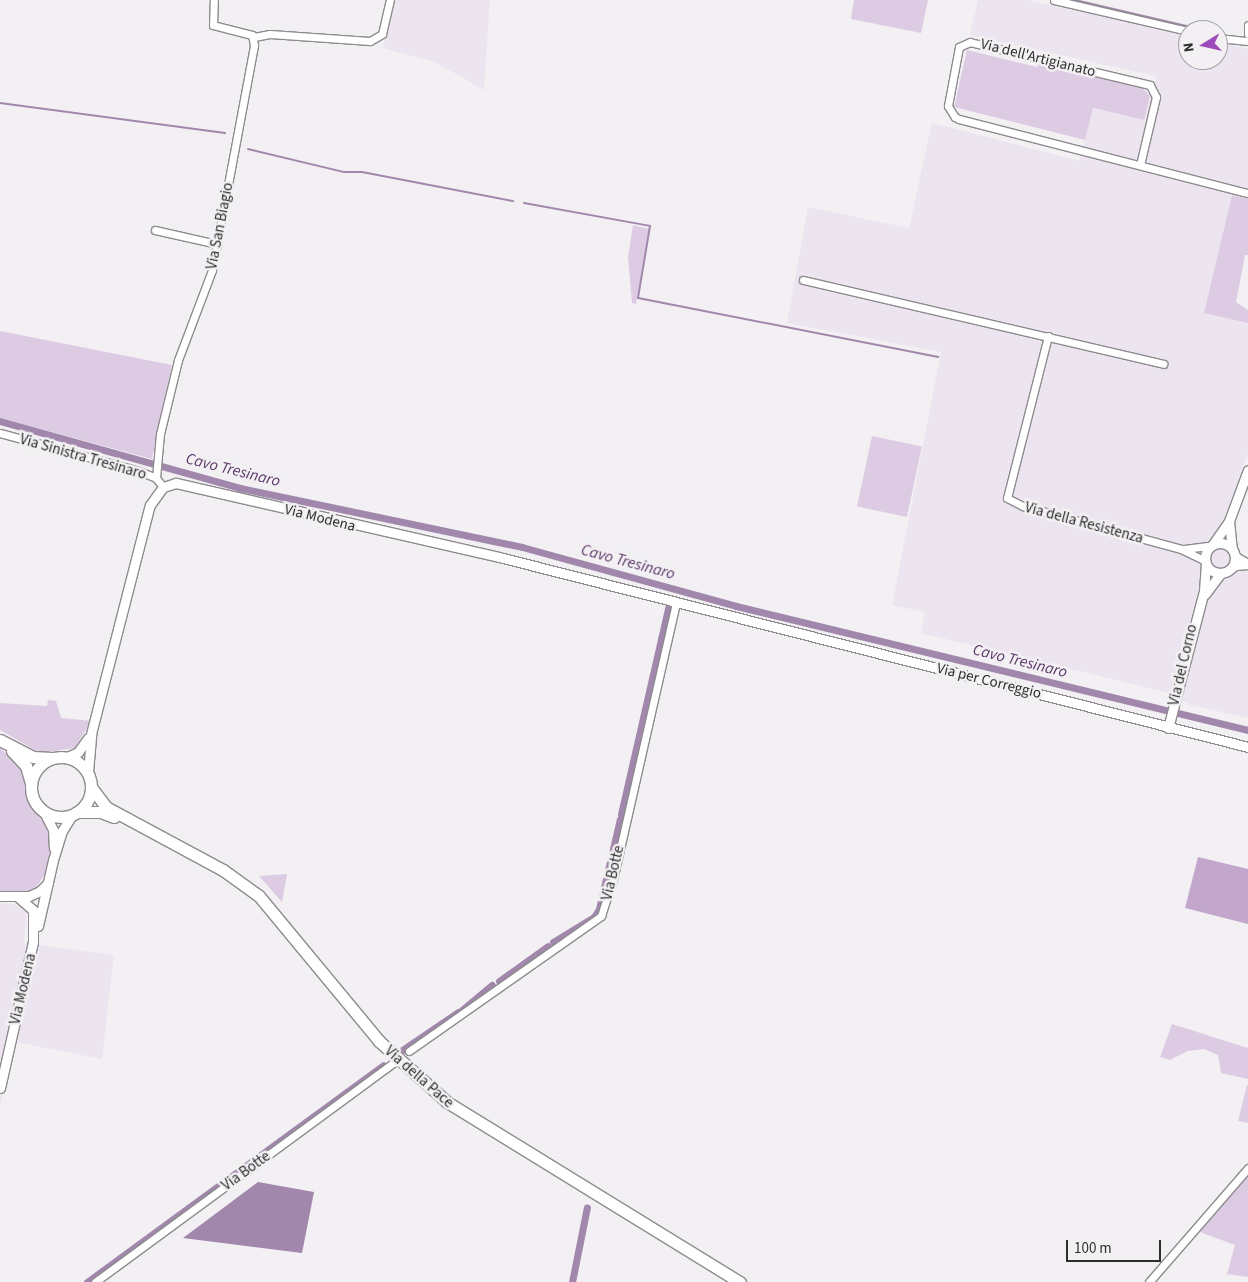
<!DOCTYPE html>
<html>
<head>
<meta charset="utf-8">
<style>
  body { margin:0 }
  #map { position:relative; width:1248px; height:1282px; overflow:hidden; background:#f2f0f3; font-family:"Source Sans 3",sans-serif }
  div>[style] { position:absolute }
  .built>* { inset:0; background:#ece5ef }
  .green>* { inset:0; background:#ddcbe3; transform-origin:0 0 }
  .forest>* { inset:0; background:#c2a6cc }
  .water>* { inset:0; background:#a287ac }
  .stream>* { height:2px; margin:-1px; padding:0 1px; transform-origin:1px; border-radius:1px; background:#a287ac }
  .canal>* { height:7px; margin:-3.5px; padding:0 3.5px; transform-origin:3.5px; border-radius:3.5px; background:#a287ac }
  .roads { filter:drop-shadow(1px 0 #8d8b8e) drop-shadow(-1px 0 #8d8b8e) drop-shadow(0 1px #8d8b8e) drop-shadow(0 -1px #8d8b8e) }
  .minor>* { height:7px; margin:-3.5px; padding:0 3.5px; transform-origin:3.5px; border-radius:3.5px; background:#fff }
  .tertiary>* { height:9px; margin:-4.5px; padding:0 4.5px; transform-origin:4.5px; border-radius:4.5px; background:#fff }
  .tertiary>.ring { margin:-4.5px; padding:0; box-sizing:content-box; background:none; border:9px solid #fff; border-radius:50% }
  .primary>* { height:11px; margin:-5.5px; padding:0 5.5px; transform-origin:5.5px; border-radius:5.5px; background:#fff }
  .primary>.ring { margin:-5.5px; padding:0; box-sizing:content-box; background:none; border:11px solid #fff; border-radius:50% }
  span { translate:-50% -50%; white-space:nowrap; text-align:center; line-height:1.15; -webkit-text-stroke:5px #f2f0f3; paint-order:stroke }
  .street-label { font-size:15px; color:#2e2e2f }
  .water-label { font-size:16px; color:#5c3769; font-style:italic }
  .north { position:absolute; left:1178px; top:20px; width:50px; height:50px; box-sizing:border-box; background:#f2f0f3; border:1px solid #a4a2a5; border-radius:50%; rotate:261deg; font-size:14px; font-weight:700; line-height:20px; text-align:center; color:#2e2e2f }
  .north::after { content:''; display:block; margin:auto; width:18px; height:22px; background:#9e4bba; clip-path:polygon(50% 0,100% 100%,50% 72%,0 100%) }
  .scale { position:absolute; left:1066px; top:1240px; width:95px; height:22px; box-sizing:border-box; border:2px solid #2e2e2f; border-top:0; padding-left:6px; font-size:15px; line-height:18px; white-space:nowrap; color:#2e2e2f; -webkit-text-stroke:4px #f2f0f3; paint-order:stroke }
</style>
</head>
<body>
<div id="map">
  <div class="built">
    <div style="clip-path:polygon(392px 0,490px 0,484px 90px,435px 62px,383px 48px)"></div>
    <div style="clip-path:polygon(978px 0,1027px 0,1188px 35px,1188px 60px,1218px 60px,1218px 42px,1248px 49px,1248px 198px,1232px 195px,1205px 313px,1248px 323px,1248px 453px,1229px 506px,1230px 562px,1248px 567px,1248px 718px,1191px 705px,1170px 693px,921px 633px,925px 612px,892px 605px,941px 352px,787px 323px,808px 207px,909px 228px,932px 123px,1080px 161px,1092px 108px,1144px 120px,1156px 76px,970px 35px)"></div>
    <div style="clip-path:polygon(0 903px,22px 905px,27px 911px,24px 943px,114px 955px,102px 1059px,15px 1042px,0 1106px)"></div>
  </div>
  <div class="green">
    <div style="clip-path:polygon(854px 0,928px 0,921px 33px,851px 19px)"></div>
    <div style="clip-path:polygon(967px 50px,1037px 67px,1039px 63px,1142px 87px,1150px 96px,1144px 120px,1093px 108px,1085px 140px,954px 107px)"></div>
    <div style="clip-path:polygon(1232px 195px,1248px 199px,1248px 255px,1245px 255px,1236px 302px,1248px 310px,1248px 323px,1204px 313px)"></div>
    <div style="clip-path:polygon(633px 225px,649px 229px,636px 304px,632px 303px,628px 257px)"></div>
    <div style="clip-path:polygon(0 331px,172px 365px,152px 459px,0 418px)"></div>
    <div style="left:872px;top:436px;width:51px;height:72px;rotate:12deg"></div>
    <div style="clip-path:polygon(48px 700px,56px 701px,61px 718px,91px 721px,75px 748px,40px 753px,0 730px,0 703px,47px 706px)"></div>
    <div style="clip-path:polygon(0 748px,21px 767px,30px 805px,49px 829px,51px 846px,45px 874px,35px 889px,26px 892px,0 892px)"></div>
    <div style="clip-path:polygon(287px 874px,282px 902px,259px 876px)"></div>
    <div style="clip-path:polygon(1172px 1024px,1248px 1048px,1248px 1079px,1221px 1073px,1218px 1055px,1204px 1049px,1188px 1051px,1170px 1060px,1160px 1057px)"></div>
    <div style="clip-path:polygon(1247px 1085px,1248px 1085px,1248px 1123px,1238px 1121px)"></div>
    <div style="clip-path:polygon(1248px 1173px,1248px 1277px,1227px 1274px,1235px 1245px,1197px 1231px)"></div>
  </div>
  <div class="forest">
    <div style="clip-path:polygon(1198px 857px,1248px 869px,1248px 924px,1185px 908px)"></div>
  </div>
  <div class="water">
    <div style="clip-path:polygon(258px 1182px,314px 1192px,302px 1253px,183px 1238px)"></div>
  </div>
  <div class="stream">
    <div style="left:1075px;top:0;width:132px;rotate:13.1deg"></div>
    <div style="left:1218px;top:33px;width:5px;rotate:11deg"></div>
    <div style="left:0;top:103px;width:227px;rotate:7.6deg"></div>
    <div style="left:248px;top:149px;width:99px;rotate:13.5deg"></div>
    <div style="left:344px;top:172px;width:18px"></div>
    <div style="left:362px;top:172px;width:154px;rotate:10.9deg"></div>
    <div style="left:524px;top:203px;width:128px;rotate:10.3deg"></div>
    <div style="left:650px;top:226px;width:73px;rotate:99.5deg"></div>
    <div style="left:638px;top:298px;width:306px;rotate:11.1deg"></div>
  </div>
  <div class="canal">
    <div style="left:0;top:421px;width:249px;rotate:15.6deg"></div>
    <div style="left:240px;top:488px;width:288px;rotate:11.8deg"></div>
    <div style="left:522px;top:547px;width:222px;rotate:15.4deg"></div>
    <div style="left:736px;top:606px;width:527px;rotate:13.61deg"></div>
    <div style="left:621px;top:814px;width:214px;rotate:-77.1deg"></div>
    <div style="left:553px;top:942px;width:48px;rotate:-31.4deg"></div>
    <div style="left:594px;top:917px;width:9px;rotate:-58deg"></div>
    <div style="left:599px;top:909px;width:92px;rotate:-76.9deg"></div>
    <div style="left:499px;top:981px;width:60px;rotate:-35.5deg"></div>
    <div style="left:462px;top:1010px;width:39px;rotate:-40deg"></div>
    <div style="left:398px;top:1053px;width:73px;rotate:-34.3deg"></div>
    <div style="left:87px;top:1282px;width:367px;rotate:-36.2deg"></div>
    <div style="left:572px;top:1282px;width:76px;rotate:-78.7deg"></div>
  </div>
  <div class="roads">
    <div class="minor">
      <div style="left:1054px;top:0;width:138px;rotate:13deg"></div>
      <div style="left:1248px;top:25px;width:9px;rotate:90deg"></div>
      <div style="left:254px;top:37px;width:16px;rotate:-11deg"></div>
      <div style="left:270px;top:34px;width:100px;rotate:4deg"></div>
      <div style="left:370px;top:41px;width:14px;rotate:-30deg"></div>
      <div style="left:382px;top:34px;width:35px;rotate:-77deg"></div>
      <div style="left:1218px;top:38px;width:30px;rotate:6deg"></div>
      <div style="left:1140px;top:165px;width:70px;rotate:-76.8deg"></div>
      <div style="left:1156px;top:97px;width:13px;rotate:-117deg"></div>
      <div style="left:1150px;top:85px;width:185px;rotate:-166.6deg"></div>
      <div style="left:970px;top:42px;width:12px;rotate:156deg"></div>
      <div style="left:959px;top:47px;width:60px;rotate:100.6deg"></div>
      <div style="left:948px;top:106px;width:13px;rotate:58deg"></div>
      <div style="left:955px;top:117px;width:4px;rotate:27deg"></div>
      <div style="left:959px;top:119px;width:298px;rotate:14.4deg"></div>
      <div style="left:155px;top:230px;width:64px;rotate:12.7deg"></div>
      <div style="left:803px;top:280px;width:370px;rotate:13.1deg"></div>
      <div style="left:1048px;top:336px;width:167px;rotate:104.2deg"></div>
      <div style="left:1007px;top:498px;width:18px;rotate:27deg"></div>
      <div style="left:1023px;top:506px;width:164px;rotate:15.2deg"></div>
      <div style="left:1181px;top:549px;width:25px;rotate:26deg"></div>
      <div style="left:0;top:433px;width:144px;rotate:15.3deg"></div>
      <div style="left:139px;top:471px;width:18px;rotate:22deg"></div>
      <div style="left:156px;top:478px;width:11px;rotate:52deg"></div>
      <div style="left:156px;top:478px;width:44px;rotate:-84.8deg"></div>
      <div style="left:160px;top:434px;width:76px;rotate:-76.3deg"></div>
      <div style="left:178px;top:360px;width:96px;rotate:-69.3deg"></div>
      <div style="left:212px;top:270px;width:229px;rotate:-79.4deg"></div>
      <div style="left:254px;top:45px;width:10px;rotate:-101deg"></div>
      <div style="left:252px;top:35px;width:40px;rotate:-165.6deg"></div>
      <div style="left:213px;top:25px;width:25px;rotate:-88deg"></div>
      <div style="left:1184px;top:549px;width:26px;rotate:-7deg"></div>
      <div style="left:1234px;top:555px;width:16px;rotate:30deg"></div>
      <div style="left:1228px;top:571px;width:9px;rotate:-32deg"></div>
      <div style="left:1236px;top:566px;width:12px;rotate:-5deg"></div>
      <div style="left:409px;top:1051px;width:235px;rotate:-35.1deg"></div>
      <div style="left:601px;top:916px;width:38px;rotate:-72deg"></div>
      <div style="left:613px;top:880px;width:285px;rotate:-77.2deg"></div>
      <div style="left:95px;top:1282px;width:375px;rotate:-36.3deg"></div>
      <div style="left:1149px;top:1282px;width:151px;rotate:-49deg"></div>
    </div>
    <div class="tertiary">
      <div style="left:1229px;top:521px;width:28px;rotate:84deg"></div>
      <div class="ring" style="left:1205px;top:543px;width:21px;height:21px"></div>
      <div style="left:1213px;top:544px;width:28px;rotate:-55deg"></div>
      <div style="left:1229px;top:521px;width:54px;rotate:-69.6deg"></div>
      <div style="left:1205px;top:594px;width:26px;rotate:-53deg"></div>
      <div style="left:1168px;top:728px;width:142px;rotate:-75.3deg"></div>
      <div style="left:1204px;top:591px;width:26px;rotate:-86deg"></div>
      <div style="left:67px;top:757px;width:12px;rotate:-24deg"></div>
      <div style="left:78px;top:752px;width:17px;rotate:-54deg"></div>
      <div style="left:88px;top:772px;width:38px;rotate:-85deg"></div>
      <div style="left:91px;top:734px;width:236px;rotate:-75.6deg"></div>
      <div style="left:150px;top:505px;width:22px;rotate:-54deg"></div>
      <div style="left:163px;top:487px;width:14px;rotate:-17deg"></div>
      <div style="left:176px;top:483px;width:331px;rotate:12.9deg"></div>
      <div style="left:499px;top:557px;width:773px;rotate:14.23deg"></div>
      <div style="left:44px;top:812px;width:20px;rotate:63deg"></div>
      <div style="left:53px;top:830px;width:18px;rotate:87deg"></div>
      <div style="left:0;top:896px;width:29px"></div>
      <div style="left:29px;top:896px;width:12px;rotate:-24deg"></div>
      <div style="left:40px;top:891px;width:11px;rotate:-45deg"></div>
      <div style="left:38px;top:926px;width:68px;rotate:-77.2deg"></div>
      <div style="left:53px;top:860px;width:30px;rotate:-73deg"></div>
      <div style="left:62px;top:831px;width:19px;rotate:-58deg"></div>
      <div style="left:0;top:1088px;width:150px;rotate:-77.3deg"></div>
      <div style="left:33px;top:942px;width:32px;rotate:-90deg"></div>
      <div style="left:33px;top:910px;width:20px;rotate:-139deg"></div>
    </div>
    <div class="primary">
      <div style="left:0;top:740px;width:37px;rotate:27deg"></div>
      <div style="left:33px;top:757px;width:19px;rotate:3deg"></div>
      <div style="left:12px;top:751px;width:21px;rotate:47deg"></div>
      <div style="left:26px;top:766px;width:19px;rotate:74deg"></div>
      <div class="ring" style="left:31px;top:757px;width:49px;height:49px"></div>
      <div style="left:91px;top:787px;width:25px;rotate:53deg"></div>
      <div style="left:106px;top:807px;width:133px;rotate:28.3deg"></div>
      <div style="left:223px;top:870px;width:44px;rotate:35.8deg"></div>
      <div style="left:259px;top:896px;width:188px;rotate:50.4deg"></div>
      <div style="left:379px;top:1041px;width:91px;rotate:41.9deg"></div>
      <div style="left:447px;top:1102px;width:344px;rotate:31.6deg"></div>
      <div style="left:77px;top:812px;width:24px"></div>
      <div style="left:101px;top:812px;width:14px;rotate:21deg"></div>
    </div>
  </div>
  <div class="street-label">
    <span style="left:1038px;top:58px;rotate:14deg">Via dell'Artigianato</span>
    <span style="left:220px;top:226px;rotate:-79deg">Via San Biagio</span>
    <span style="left:83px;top:457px;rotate:16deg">Via Sinistra Tresinaro</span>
    <span style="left:320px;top:518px;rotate:14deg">Via Modena</span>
    <span style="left:1084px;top:523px;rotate:15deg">Via della Resistenza</span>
    <span style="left:1183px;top:665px;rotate:-77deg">Via del Corno</span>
    <span style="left:989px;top:681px;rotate:14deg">Via per Correggio</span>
    <span style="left:613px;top:873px;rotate:-77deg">Via Botte</span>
    <span style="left:23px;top:989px;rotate:-77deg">Via Modena</span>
    <span style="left:419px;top:1077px;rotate:41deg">Via della Pace</span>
    <span style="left:246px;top:1171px;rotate:-36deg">Via Botte</span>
  </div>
  <div class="water-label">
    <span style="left:233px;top:470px;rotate:14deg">Cavo Tresinaro</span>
    <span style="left:628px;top:562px;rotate:15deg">Cavo Tresinaro</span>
    <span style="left:1020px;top:661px;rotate:14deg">Cavo Tresinaro</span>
  </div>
  <div class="north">N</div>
  <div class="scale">100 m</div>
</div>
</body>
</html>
